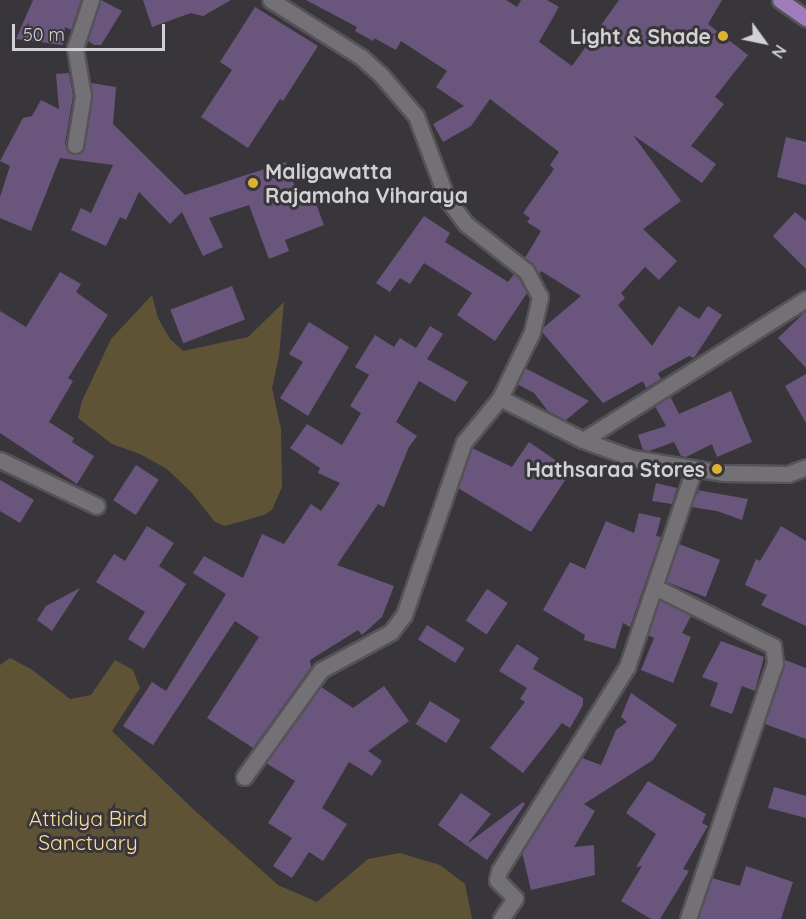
<!DOCTYPE html>
<html>
<head>
<meta charset="utf-8">
<style>
  body { margin:0 }
  #map { position:relative; width:806px; height:919px; overflow:hidden; background:#38363b; font-family:Quicksand,sans-serif }
  div>[style] { position:absolute }
  .green>* { inset:0; background:#5f5336 }
  .building>* { inset:0; background:#6a567d; transform-origin:0 0 }
  .roads { filter:drop-shadow(2px 0 #555357) drop-shadow(-2px 0 #555357) drop-shadow(0 2px #555357) drop-shadow(0 -2px #555357) }
  .street>* { height:15px; margin:-7.5px; padding:0 7.5px; transform-origin:7.5px; border-radius:7.5px; background:#737076 }
  .primary>* { height:15px; margin:-7.5px; padding:0 7.5px; transform-origin:7.5px; border-radius:7.5px; background:#9f7dbd }
  .dots>* { width:16px; height:16px; translate:-50% -50%; box-sizing:border-box; border:3px solid #38363b; border-radius:50% }
  span { translate:-50% -50%; white-space:nowrap; text-align:center; line-height:1.15; -webkit-text-stroke:6px #38363b; paint-order:stroke }
  .poi-label { font-size:21px; color:#d2d1d4; font-weight:700 }
  .right { translate:-100% -50%; text-align:right }
  .left { translate:0 -50%; text-align:left }
  .park-label { font-size:21px; color:#fcde98 }
  .north { position:absolute; left:734px; top:12px; width:60px; height:60px; -webkit-text-stroke:4px #38363b; paint-order:stroke; rotate:123deg; font-size:16px; font-weight:700; line-height:24px; text-align:center; color:#d2d1d4 }
  .north::after { content:''; display:block; margin:auto; width:21px; height:27px; background:#d2d1d4; clip-path:polygon(50% 0,100% 100%,50% 72%,0 100%) }
  .scale { position:absolute; left:12px; top:24px; width:153px; height:27px; box-sizing:border-box; border:3px solid #d2d1d4; border-top:0; padding-left:8px; font-size:18px; line-height:21px; white-space:nowrap; color:#d2d1d4; -webkit-text-stroke:4px #38363b; paint-order:stroke }
</style>
</head>
<body>
<div id="map">
  <div class="green">
    <div style="clip-path:polygon(152px 295px,158px 318px,170px 339px,183px 351px,248px 337px,284px 302px,279px 356px,272px 388px,281px 429px,282px 487px,272px 510px,264px 515px,225px 526px,215px 522px,191px 492px,167px 469px,140px 454px,112px 444px,78px 418px,82px 401px,111px 339px)"></div>
    <div style="clip-path:polygon(10px 658px,31px 669px,70px 699px,91px 695px,115px 660px,133px 670px,140px 688px,112px 731px,194px 810px,278px 885px,317px 902px,368px 859px,400px 853px,440px 865px,465px 884px,472px 919px,0 919px,0 665px)"></div>
  </div>
  <div class="building">
    <div style="clip-path:polygon(33px 0,81px 0,71px 30px,65px 27px,63px 45px,16px 39px)"></div>
    <div style="clip-path:polygon(101px 0,122px 11px,101px 45px,94px 45px,88px 41px)"></div>
    <div style="clip-path:polygon(143px 0,231px 0,203px 16px,191px 13px,152px 27px)"></div>
    <div style="clip-path:polygon(306px 0,506px 0,517px 7px,521px 0,547px 0,559px 7px,539px 42px,572px 66px,619px 0,722px 0,708px 24px,748px 55px,715px 97px,724px 104px,691px 146px,716px 164px,702px 183px,633px 135px,681px 201px,643px 229px,677px 261px,659px 280px,645px 267px,621px 293px,625px 298px,618px 305px,652px 346px,679px 306px,699px 319px,708px 306px,722px 315px,694px 358px,689px 356px,658px 373px,661px 379px,646px 388px,643px 381px,603px 403px,542px 332px,543px 328px,581px 296px,541px 271px,539px 274px,525px 258px,541px 231px,527px 222px,530px 218px,523px 213px,554px 169px,550px 165px,559px 152px,490px 99px,471px 126px,443px 142px,433px 124px,464px 106px,436px 87px,447px 71px,401px 41px,396px 50px,374px 38px,373px 41px,355px 31px,357px 27px)"></div>
    <div style="clip-path:polygon(255px 7px,318px 46px,283px 101px,280px 99px,248px 148px,201px 117px,232px 70px,220px 62px)"></div>
    <div style="clip-path:polygon(69px 73px,73px 96px,65px 144px,69px 153px,79px 154px,85px 147px,93px 98px,91px 83px,116px 87px,113px 124px,185px 195px,286px 162px,302px 206px,315px 201px,324px 225px,285px 240px,289px 251px,269px 259px,249px 205px,209px 218px,223px 247px,203px 256px,182px 212px,170px 224px,139px 192px,126px 220px,120px 217px,106px 246px,71px 230px,81px 208px,91px 213px,113px 165px,60px 158px,31px 231px,0 218px,0 197px,10px 166px,0 161px,23px 118px,32px 116px,41px 100px,59px 109px,56px 74px)"></div>
    <div style="clip-path:polygon(786px 137px,806px 142px,806px 185px,777px 177px)"></div>
    <div style="clip-path:polygon(795px 212px,806px 221px,806px 269px,773px 236px)"></div>
    <div style="clip-path:polygon(424px 216px,450px 233px,445px 242px,508px 282px,514px 274px,518px 277px,527px 293px,495px 341px,457px 315px,472px 293px,424px 263px,410px 284px,400px 278px,390px 292px,376px 283px)"></div>
    <div style="clip-path:polygon(60px 272px,81px 284px,76px 292px,108px 315px,68px 378px,73px 381px,49px 422px,74px 438px,72px 442px,94px 456px,77px 484px,0 433px,0 311px,26px 327px)"></div>
    <div style="left:232px;top:286px;width:36px;height:66px;rotate:69deg"></div>
    <div style="clip-path:polygon(806px 311px,806px 368px,778px 338px)"></div>
    <div style="clip-path:polygon(309px 322px,349px 347px,308px 416px,280px 398px,303px 362px,289px 354px)"></div>
    <div style="clip-path:polygon(430px 326px,443px 334px,427px 359px,468px 382px,455px 402px,419px 381px,396px 422px,417px 436px,409px 447px,384px 507px,378px 504px,337px 565px,394px 586px,382px 617px,362px 635px,358px 630px,310px 660px,311px 667px,253px 748px,207px 718px,259px 637px,235px 621px,153px 745px,123px 726px,152px 682px,166px 691px,226px 594px,193px 573px,204px 556px,243px 578px,262px 534px,284px 544px,311px 504px,321px 511px,340px 483px,318px 473px,320px 468px,290px 448px,307px 424px,342px 445px,361px 413px,350px 406px,369px 375px,355px 367px,375px 335px,394px 347px,400px 338px,416px 348px)"></div>
    <div style="clip-path:polygon(525px 368px,589px 401px,566px 420px,548px 411px,534px 393px,517px 384px)"></div>
    <div style="clip-path:polygon(806px 374px,806px 423px,785px 386px)"></div>
    <div style="clip-path:polygon(731px 391px,752px 442px,717px 457px,712px 444px,686px 457px,681px 456px,674px 442px,649px 451px,643px 450px,638px 435px,666px 426px,655px 406px,670px 396px,679px 414px)"></div>
    <div style="clip-path:polygon(529px 442px,571px 471px,531px 532px,458px 488px,472px 448px,512px 467px)"></div>
    <div style="left:136px;top:465px;width:27px;height:42px;rotate:33deg"></div>
    <div style="clip-path:polygon(0 480px,34px 500px,20px 523px,0 511px)"></div>
    <div style="clip-path:polygon(656px 483px,677px 488px,672px 504px,652px 501px)"></div>
    <div style="clip-path:polygon(697px 490px,748px 499px,742px 520px,717px 511px,691px 507px,696px 493px,699px 494px)"></div>
    <div style="clip-path:polygon(639px 513px,661px 518px,656px 536px,661px 537px,630px 627px,623px 623px,615px 649px,584px 640px,585px 635px,543px 610px,570px 562px,585px 569px,606px 521px,634px 533px)"></div>
    <div style="clip-path:polygon(147px 526px,174px 543px,159px 566px,186px 584px,144px 649px,128px 639px,145px 612px,96px 582px,114px 554px,125px 561px)"></div>
    <div style="clip-path:polygon(781px 526px,806px 541px,806px 626px,761px 605px,767px 595px,745px 585px,756px 559px,760px 561px)"></div>
    <div style="left:679px;top:544px;width:44px;height:40px;rotate:21deg"></div>
    <div style="clip-path:polygon(80px 588px,52px 631px,37px 620px,46px 606px)"></div>
    <div style="left:487px;top:589px;width:25px;height:38px;rotate:34deg"></div>
    <div style="clip-path:polygon(660px 600px,691px 616px,682px 633px,691px 637px,673px 683px,641px 670px,654px 638px,648px 635px)"></div>
    <div style="left:427px;top:625px;width:44px;height:17px;rotate:32deg"></div>
    <div style="clip-path:polygon(721px 641px,764px 657px,755px 691px,742px 686px,732px 714px,710px 706px,718px 683px,702px 677px)"></div>
    <div style="clip-path:polygon(517px 644px,539px 658px,533px 669px,583px 698px,583px 705px,570px 728px,562px 723px,523px 773px,490px 748px,525px 702px,520px 699px,527px 688px,499px 671px)"></div>
    <div style="clip-path:polygon(785px 660px,806px 668px,806px 739px,765px 724px)"></div>
    <div style="clip-path:polygon(384px 686px,409px 721px,368px 751px,382px 761px,372px 776px,349px 762px,322px 808px,347px 824px,323px 861px,309px 852px,292px 878px,273px 866px,292px 838px,268px 823px,295px 781px,266px 763px,321px 687px,353px 708px)"></div>
    <div style="clip-path:polygon(631px 693px,677px 725px,653px 760px,584px 804px,595px 811px,574px 847px,594px 845px,595px 875px,531px 890px,522px 852px,582px 758px,601px 765px,616px 730px,627px 722px,621px 717px)"></div>
    <div style="left:430px;top:701px;width:36px;height:27px;rotate:32deg"></div>
    <div style="clip-path:polygon(648px 781px,706px 814px,702px 823px,708px 826px,683px 869px,689px 871px,660px 919px,651px 919px,621px 901px,642px 866px,636px 867px,656px 834px,626px 813px)"></div>
    <div style="clip-path:polygon(774px 787px,806px 796px,806px 818px,768px 808px)"></div>
    <div style="clip-path:polygon(461px 793px,491px 814px,467px 844px,523px 802px,525px 804px,487px 860px,438px 825px)"></div>
    <div style="clip-path:polygon(746px 866px,793px 882px,781px 919px,698px 919px,712px 878px,740px 886px)"></div>
  </div>
  <div class="roads">
    <div class="street">
      <div style="left:75px;top:145px;width:50px;rotate:-80.7deg"></div>
      <div style="left:83px;top:96px;width:49px;rotate:-99.5deg"></div>
      <div style="left:75px;top:48px;width:51px;rotate:-71.6deg"></div>
      <div style="left:500px;top:398px;width:93px;rotate:26.8deg"></div>
      <div style="left:583px;top:440px;width:52px;rotate:20.2deg"></div>
      <div style="left:632px;top:458px;width:93px;rotate:9.3deg"></div>
      <div style="left:724px;top:473px;width:64px;rotate:0.9deg"></div>
      <div style="left:788px;top:474px;width:19px;rotate:-21deg"></div>
      <div style="left:583px;top:440px;width:264px;rotate:-32.3deg"></div>
      <div style="left:0;top:460px;width:107px;rotate:25.4deg"></div>
      <div style="left:655px;top:587px;width:132px;rotate:26.6deg"></div>
      <div style="left:773px;top:646px;width:17px;rotate:83deg"></div>
      <div style="left:775px;top:663px;width:270px;rotate:108.8deg"></div>
      <div style="left:244px;top:777px;width:132px;rotate:-54.3deg"></div>
      <div style="left:321px;top:670px;width:80px;rotate:-28.5deg"></div>
      <div style="left:391px;top:632px;width:21px;rotate:-53deg"></div>
      <div style="left:404px;top:615px;width:183px;rotate:-70.9deg"></div>
      <div style="left:464px;top:442px;width:57px;rotate:-50.7deg"></div>
      <div style="left:500px;top:398px;width:73px;rotate:-64.1deg"></div>
      <div style="left:532px;top:332px;width:36px;rotate:-77deg"></div>
      <div style="left:540px;top:297px;width:30px;rotate:-118deg"></div>
      <div style="left:526px;top:271px;width:76px;rotate:-141.9deg"></div>
      <div style="left:466px;top:224px;width:31px;rotate:-127deg"></div>
      <div style="left:447px;top:199px;width:89px;rotate:-110.5deg"></div>
      <div style="left:416px;top:116px;width:54px;rotate:-130.5deg"></div>
      <div style="left:381px;top:75px;width:27px;rotate:-138deg"></div>
      <div style="left:361px;top:57px;width:107px;rotate:-147.7deg"></div>
      <div style="left:501px;top:919px;width:25px;rotate:-56deg"></div>
      <div style="left:515px;top:898px;width:25px;rotate:-135deg"></div>
      <div style="left:497px;top:880px;width:9px;rotate:-77deg"></div>
      <div style="left:499px;top:871px;width:241px;rotate:-57.9deg"></div>
      <div style="left:627px;top:667px;width:209px;rotate:-71.3deg"></div>
    </div>
    <div class="primary">
      <div style="left:780px;top:0;width:32px;rotate:35deg"></div>
    </div>
  </div>
  <div class="dots">
    <div style="left:723px;top:36px;background:#deb133"></div>
    <div style="left:253px;top:183px;background:#deb133"></div>
    <div style="left:717px;top:469px;background:#deb133"></div>
  </div>
  <div class="poi-label">
    <span class="right" style="left:711px;top:36px">Light &amp; Shade</span>
    <span class="left" style="left:265px;top:183px">Maligawatta<br>Rajamaha Viharaya</span>
    <span class="right" style="left:705px;top:469px">Hathsaraa Stores</span>
  </div>
  <div class="park-label">
    <span style="left:88px;top:830px">Attidiya Bird<br>Sanctuary</span>
  </div>
  <div class="north">N</div>
  <div class="scale">50 m</div>
</div>
</body>
</html>
